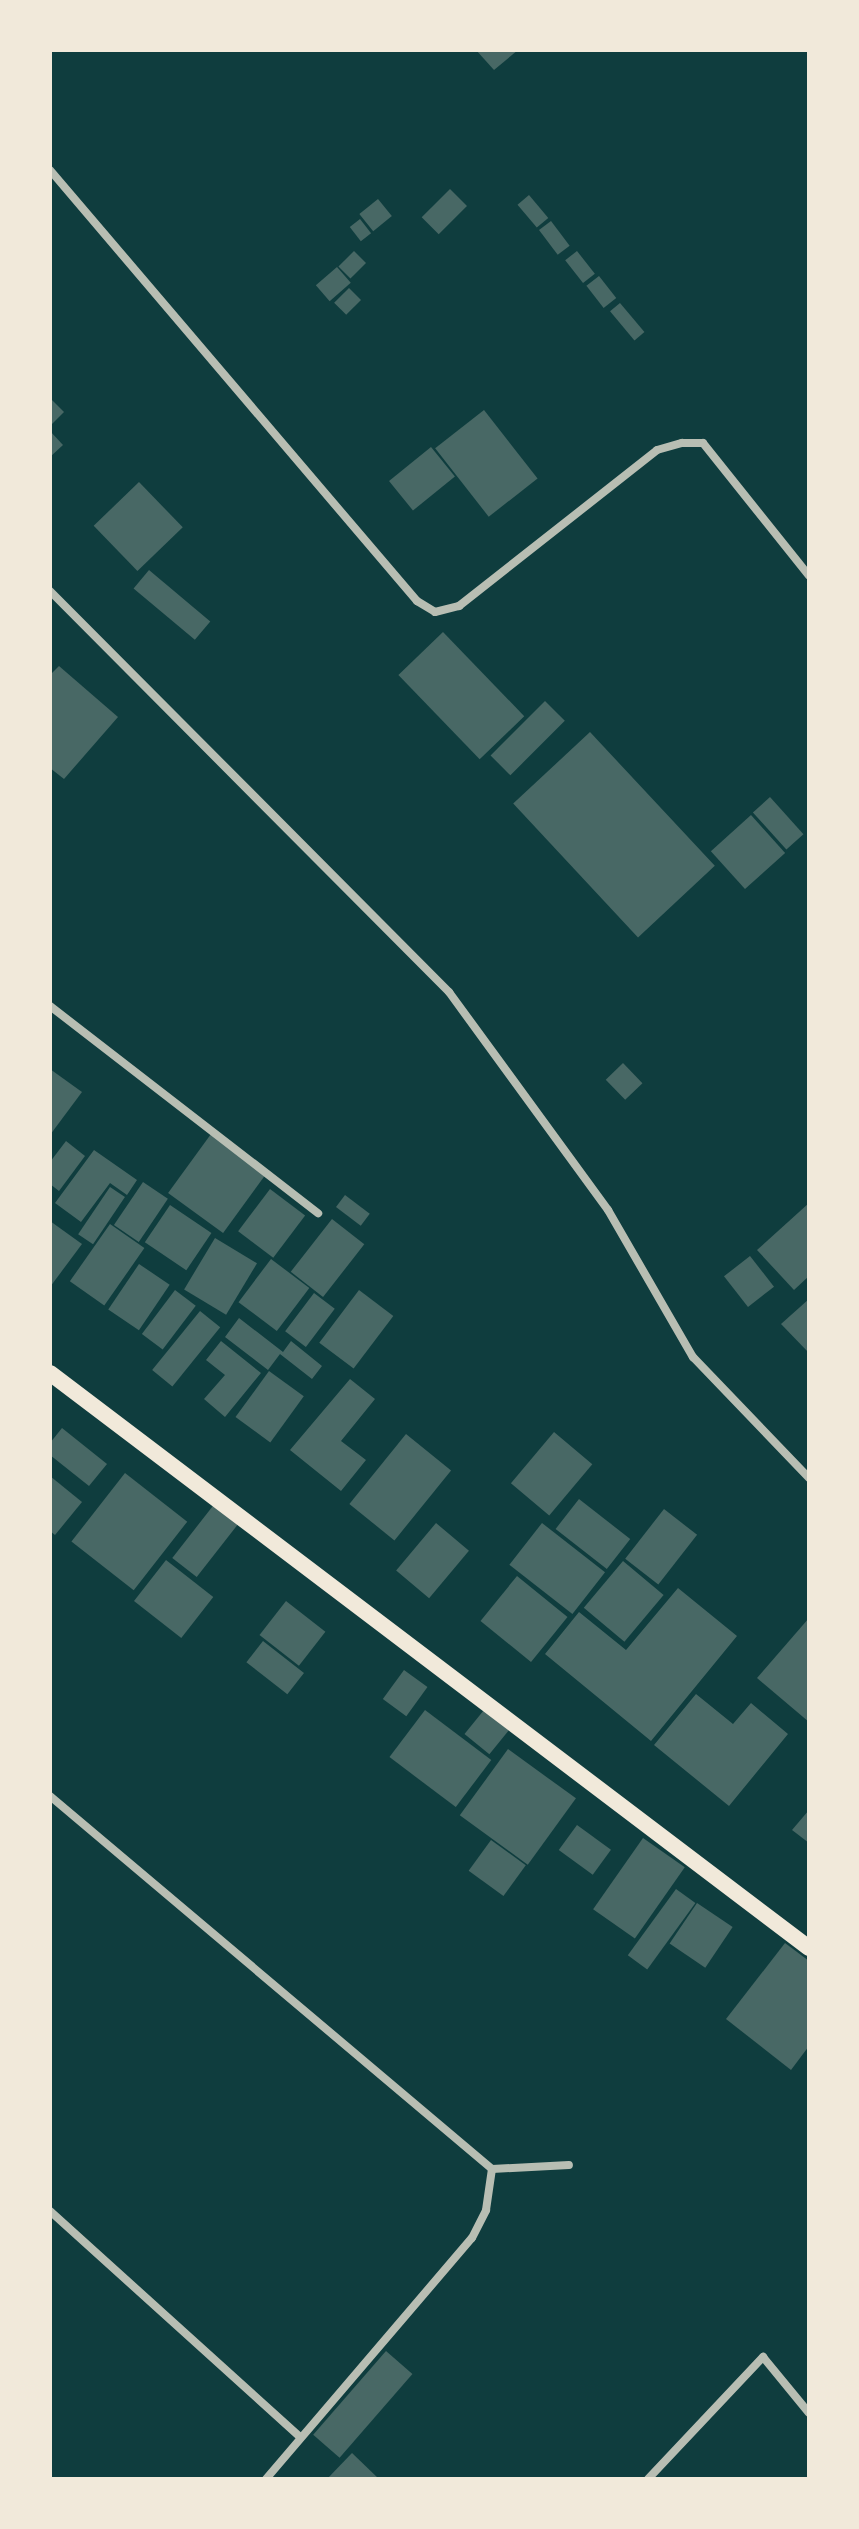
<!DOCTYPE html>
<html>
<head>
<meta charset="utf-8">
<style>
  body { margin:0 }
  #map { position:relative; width:859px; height:2529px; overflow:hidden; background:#0f3d3e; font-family:Lora,serif }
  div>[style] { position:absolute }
  .building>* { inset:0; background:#486865; transform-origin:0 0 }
  .minor>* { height:8px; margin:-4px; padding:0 4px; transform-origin:4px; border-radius:4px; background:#b8beb3 }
  .secondary>* { height:16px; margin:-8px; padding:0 8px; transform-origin:8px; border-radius:8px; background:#f1e9da }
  span { translate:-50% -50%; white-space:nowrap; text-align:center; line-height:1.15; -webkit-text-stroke:8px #f1e9da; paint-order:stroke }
  .frame { position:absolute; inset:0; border:52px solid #f1e9da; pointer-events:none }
</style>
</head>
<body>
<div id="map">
  <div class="building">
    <div style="clip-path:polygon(476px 50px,518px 50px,494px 70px)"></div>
    <div style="left:450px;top:189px;width:24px;height:40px;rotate:45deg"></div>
    <div style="left:529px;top:195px;width:30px;height:15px;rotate:50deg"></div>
    <div style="left:378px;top:199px;width:22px;height:24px;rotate:51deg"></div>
    <div style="left:360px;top:219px;width:18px;height:13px;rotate:52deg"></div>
    <div style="left:551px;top:221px;width:31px;height:15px;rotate:53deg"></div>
    <div style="left:354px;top:251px;width:17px;height:22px;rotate:45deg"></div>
    <div style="left:577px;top:251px;width:29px;height:15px;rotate:52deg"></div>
    <div style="left:337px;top:267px;width:21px;height:28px;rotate:49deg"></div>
    <div style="left:599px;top:276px;width:28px;height:16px;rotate:52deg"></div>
    <div style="left:349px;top:288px;width:17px;height:21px;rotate:45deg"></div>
    <div style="left:620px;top:303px;width:38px;height:13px;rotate:50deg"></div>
    <div style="clip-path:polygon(50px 398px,64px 412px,50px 426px)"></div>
    <div style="left:484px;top:410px;width:87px;height:62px;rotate:52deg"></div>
    <div style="clip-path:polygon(50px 431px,63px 445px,50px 457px)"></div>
    <div style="left:431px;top:447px;width:38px;height:54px;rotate:51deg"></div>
    <div style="left:139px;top:482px;width:63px;height:63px;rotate:46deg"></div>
    <div style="left:149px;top:570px;width:80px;height:24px;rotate:40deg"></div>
    <div style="left:443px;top:632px;width:117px;height:62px;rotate:46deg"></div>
    <div style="clip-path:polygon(59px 666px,118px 717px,64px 779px,50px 768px,50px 675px)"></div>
    <div style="left:545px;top:701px;width:28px;height:77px;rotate:45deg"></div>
    <div style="left:590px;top:732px;width:183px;height:105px;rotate:47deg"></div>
    <div style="left:770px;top:797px;width:50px;height:23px;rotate:48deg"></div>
    <div style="left:751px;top:815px;width:51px;height:54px;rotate:48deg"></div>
    <div style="left:623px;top:1063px;width:28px;height:24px;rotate:46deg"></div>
    <div style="clip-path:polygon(50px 1069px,82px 1092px,50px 1135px)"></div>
    <div style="left:211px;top:1134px;width:68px;height:73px;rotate:36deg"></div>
    <div style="clip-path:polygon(66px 1141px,85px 1156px,59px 1191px,50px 1184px,50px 1162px)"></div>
    <div style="clip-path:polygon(94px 1150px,137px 1180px,127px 1195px,110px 1183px,81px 1222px,55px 1203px)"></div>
    <div style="left:143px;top:1182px;width:30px;height:52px;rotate:34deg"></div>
    <div style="left:110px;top:1187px;width:18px;height:57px;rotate:34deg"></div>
    <div style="left:270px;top:1189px;width:44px;height:53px;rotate:37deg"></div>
    <div style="left:345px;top:1195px;width:31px;height:15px;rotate:37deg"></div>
    <div style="clip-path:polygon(809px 1203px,809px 1276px,794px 1290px,757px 1250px)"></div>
    <div style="left:170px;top:1205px;width:50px;height:45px;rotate:34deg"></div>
    <div style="left:332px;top:1219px;width:41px;height:67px;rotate:38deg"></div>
    <div style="clip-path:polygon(50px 1221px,82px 1244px,50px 1287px)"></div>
    <div style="left:110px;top:1224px;width:42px;height:70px;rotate:35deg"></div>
    <div style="left:215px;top:1238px;width:49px;height:60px;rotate:31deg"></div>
    <div style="left:750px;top:1256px;width:39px;height:33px;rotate:52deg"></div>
    <div style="left:271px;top:1259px;width:48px;height:54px;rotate:37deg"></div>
    <div style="left:139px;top:1264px;width:37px;height:55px;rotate:34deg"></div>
    <div style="left:175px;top:1290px;width:26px;height:55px;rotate:37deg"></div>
    <div style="left:359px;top:1290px;width:43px;height:66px;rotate:37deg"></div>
    <div style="left:314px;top:1293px;width:26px;height:48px;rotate:37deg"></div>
    <div style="clip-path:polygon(809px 1299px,809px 1353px,781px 1324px)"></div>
    <div style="left:200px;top:1311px;width:26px;height:76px;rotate:39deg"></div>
    <div style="clip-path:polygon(239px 1318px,283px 1352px,291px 1341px,322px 1366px,312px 1379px,280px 1354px,268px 1370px,225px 1337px)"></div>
    <div style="clip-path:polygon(221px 1341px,261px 1373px,225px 1417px,204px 1399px,225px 1375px,206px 1360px)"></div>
    <div style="left:269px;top:1371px;width:43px;height:57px;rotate:36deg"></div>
    <div style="clip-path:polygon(350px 1379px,375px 1399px,341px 1441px,366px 1460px,341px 1491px,290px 1450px)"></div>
    <div style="clip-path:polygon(62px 1428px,107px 1464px,89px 1486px,50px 1455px,50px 1443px)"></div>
    <div style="left:554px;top:1432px;width:50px;height:67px;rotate:40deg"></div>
    <div style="left:406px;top:1434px;width:58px;height:90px;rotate:39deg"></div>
    <div style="left:125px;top:1473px;width:79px;height:87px;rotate:38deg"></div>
    <div style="clip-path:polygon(50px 1476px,82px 1502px,55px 1535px,50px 1531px)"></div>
    <div style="left:579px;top:1499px;width:65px;height:38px;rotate:38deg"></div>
    <div style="left:216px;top:1502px;width:31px;height:71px;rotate:38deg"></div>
    <div style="left:664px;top:1509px;width:42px;height:63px;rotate:38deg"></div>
    <div style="left:436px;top:1523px;width:43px;height:62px;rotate:40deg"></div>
    <div style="left:542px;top:1523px;width:80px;height:53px;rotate:38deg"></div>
    <div style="left:166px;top:1560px;width:60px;height:52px;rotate:38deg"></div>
    <div style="left:623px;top:1561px;width:53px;height:61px;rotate:40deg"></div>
    <div style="left:517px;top:1576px;width:65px;height:58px;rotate:39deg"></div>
    <div style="clip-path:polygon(678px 1588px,737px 1636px,651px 1741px,545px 1654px,579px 1612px,626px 1650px)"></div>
    <div style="left:286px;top:1601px;width:50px;height:43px;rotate:38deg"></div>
    <div style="clip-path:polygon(809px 1618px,809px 1722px,757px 1678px)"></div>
    <div style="left:263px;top:1641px;width:52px;height:27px;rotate:38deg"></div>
    <div style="left:404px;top:1670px;width:29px;height:36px;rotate:36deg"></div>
    <div style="clip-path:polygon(696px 1694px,733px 1724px,751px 1703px,788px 1734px,729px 1806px,654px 1745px)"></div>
    <div style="left:425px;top:1710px;width:83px;height:59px;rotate:37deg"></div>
    <div style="left:484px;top:1710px;width:32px;height:31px;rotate:39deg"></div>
    <div style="left:508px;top:1749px;width:84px;height:82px;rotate:36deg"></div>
    <div style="clip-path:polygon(809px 1810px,809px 1843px,792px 1830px)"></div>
    <div style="left:577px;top:1825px;width:42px;height:31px;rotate:36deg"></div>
    <div style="left:643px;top:1838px;width:51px;height:87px;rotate:35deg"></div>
    <div style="left:491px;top:1840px;width:43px;height:38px;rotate:36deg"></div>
    <div style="left:676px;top:1889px;width:24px;height:82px;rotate:36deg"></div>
    <div style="left:697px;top:1903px;width:43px;height:49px;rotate:34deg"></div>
    <div style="clip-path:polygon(785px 1943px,809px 1961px,809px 2046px,791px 2070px,726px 2019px)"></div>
    <div style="left:386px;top:2351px;width:35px;height:111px;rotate:41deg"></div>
    <div style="clip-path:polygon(352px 2453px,379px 2479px,327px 2479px)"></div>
  </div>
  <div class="minor">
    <div style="left:50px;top:170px;width:566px;rotate:49.59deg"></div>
    <div style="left:417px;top:601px;width:21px;rotate:31deg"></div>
    <div style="left:435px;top:612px;width:25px;rotate:-14deg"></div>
    <div style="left:459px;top:606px;width:252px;rotate:-38.2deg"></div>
    <div style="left:657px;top:450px;width:26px;rotate:-16deg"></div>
    <div style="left:682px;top:443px;width:21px"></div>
    <div style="left:703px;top:443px;width:170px;rotate:51.4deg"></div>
    <div style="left:50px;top:591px;width:566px;rotate:45.14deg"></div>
    <div style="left:449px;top:992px;width:270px;rotate:53.9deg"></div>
    <div style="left:608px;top:1210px;width:170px;rotate:60deg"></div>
    <div style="left:693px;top:1357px;width:168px;rotate:46.2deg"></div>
    <div style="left:50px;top:1006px;width:339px;rotate:37.7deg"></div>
    <div style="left:50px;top:1796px;width:578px;rotate:40.16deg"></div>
    <div style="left:50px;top:2211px;width:337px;rotate:42.1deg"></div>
    <div style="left:266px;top:2479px;width:317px;rotate:-49.5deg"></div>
    <div style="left:472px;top:2238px;width:31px;rotate:-63deg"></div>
    <div style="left:486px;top:2210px;width:41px;rotate:-81.7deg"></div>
    <div style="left:492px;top:2169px;width:77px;rotate:-3deg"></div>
    <div style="left:648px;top:2479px;width:168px;rotate:-46.7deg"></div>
    <div style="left:763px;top:2357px;width:72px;rotate:50.6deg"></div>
  </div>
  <div class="secondary">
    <div style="left:50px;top:1373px;width:952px;rotate:37.15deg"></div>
  </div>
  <div class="frame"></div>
</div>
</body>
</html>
